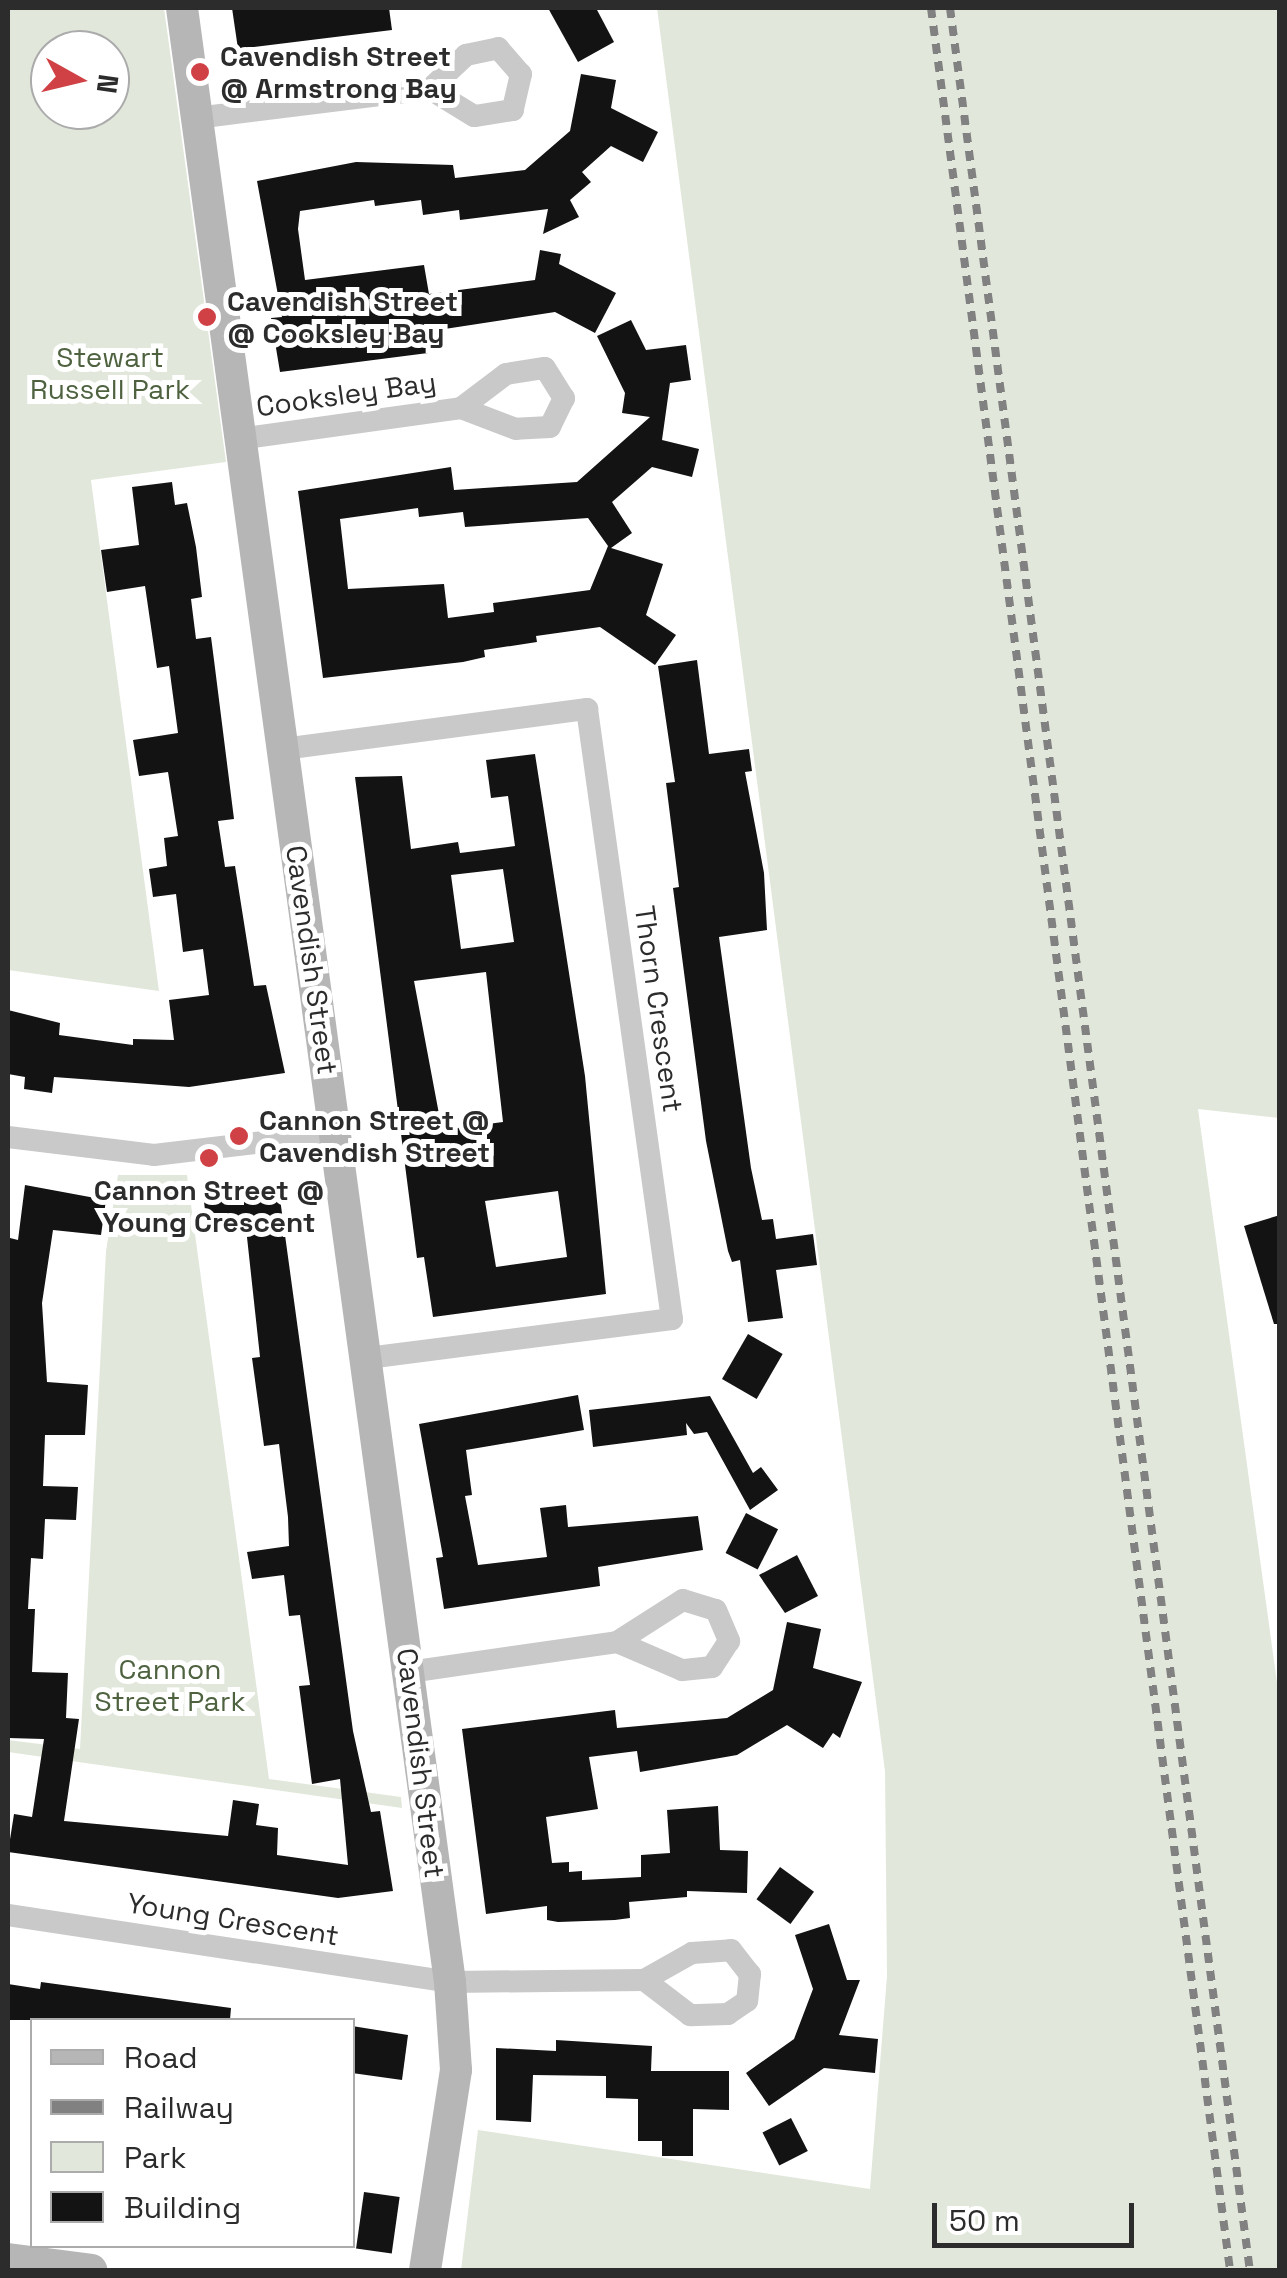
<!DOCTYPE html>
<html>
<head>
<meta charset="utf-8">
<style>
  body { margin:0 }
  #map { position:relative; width:1287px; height:2278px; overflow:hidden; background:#fff; font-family:"Space Grotesk",sans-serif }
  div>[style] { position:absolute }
  .green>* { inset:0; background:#e1e8db }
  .building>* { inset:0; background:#131313; transform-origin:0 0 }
  .street>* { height:22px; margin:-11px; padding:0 11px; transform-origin:11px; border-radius:11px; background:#c9c9c9 }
  .secondary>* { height:32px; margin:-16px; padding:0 16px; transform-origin:16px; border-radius:16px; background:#b6b6b6 }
  .rail>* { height:8px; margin-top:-4px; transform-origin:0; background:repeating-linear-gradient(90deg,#818181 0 10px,transparent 0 18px) }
  .dots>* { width:28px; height:28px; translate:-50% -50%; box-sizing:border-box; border:5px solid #fff; border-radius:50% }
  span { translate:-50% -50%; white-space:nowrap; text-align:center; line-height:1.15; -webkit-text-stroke:10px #fff; paint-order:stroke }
  .poi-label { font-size:28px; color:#2c2c2c; font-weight:700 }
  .left { translate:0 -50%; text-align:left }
  .park-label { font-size:28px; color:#4e623f }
  .street-label { font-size:28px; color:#2c2c2c }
  .frame { position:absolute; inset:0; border:10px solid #2c2c2c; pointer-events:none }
  .legend { position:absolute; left:30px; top:2018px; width:325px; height:230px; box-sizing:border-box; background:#fff; border:2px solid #ababab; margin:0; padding:12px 18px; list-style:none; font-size:30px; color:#2c2c2c }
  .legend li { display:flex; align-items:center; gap:20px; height:50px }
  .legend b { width:50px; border:2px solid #ababab }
  .north { position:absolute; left:30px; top:30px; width:100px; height:100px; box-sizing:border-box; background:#fff; border:2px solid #ababab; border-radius:50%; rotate:98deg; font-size:28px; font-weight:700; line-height:40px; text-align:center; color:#2c2c2c }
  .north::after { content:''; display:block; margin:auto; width:35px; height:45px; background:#d04145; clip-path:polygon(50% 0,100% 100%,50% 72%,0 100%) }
  .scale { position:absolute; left:932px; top:2203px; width:202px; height:45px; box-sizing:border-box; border:5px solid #2c2c2c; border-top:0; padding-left:12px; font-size:30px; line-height:35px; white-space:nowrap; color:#2c2c2c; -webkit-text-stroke:8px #fff; paint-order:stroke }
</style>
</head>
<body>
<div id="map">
  <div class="green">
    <div style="clip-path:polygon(evenodd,8px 8px,164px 8px,226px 462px,91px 480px,159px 991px,8px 970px,8px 8px,50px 50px,110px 50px,110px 110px,50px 110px,50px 50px)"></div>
    <div style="clip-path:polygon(657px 8px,1279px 8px,1279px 1118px,1198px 1109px,1279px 1697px,1279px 2270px,461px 2270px,478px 2130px,870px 2189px,887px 1976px,885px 1771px)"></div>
    <div style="clip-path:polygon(118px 1175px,187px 1175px,269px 1779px,401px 1797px,402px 1808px,8px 1752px,8px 1740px,80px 1749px,106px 1251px)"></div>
  </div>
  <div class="building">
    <div style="clip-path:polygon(232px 8px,389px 8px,392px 30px,238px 49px)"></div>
    <div style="clip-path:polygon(548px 8px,596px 8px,614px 42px,578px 62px)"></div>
    <div style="clip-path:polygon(581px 74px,616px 80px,611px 108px,658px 132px,643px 162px,611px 146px,582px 172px,591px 182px,570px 200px,579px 217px,543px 234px,548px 209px,460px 220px,459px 210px,423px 215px,421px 200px,375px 206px,374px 200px,300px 211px,298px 229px,305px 280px,424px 265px,429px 294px,535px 280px,540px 250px,561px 254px,559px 264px,616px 293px,595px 333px,555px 312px,425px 332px,428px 353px,280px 372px,271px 318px,282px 317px,257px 181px,356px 162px,453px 165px,455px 178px,525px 170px,570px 131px)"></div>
    <div style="clip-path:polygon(evenodd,631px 320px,646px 350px,686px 345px,691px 380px,670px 383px,662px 440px,699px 449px,692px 477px,652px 467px,612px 502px,632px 533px,611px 548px,663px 564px,646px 615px,676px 635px,655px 665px,600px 627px,536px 636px,537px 642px,484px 650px,485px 657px,463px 662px,323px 678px,298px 491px,451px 467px,454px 490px,577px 482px,650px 417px,622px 413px,625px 393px,597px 336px,631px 320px,418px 508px,419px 517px,463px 512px,465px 527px,588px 518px,608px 546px,590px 590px,493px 603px,494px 612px,448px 618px,444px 584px,348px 589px,340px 519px,418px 508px)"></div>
    <div style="clip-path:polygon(172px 482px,175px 505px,187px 503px,196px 547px,202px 597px,191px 599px,196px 639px,211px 637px,214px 660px,234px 819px,218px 821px,225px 867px,235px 866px,254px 986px,266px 985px,285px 1073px,189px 1087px,54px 1077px,52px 1093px,24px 1089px,25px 1077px,8px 1074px,8px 1010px,60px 1023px,59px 1035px,133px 1045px,133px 1039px,174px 1040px,169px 1000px,209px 995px,203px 949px,183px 952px,176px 894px,153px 897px,149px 869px,167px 866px,164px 838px,178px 836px,168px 772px,139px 776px,133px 740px,178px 733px,169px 666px,157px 668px,145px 586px,107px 592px,101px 550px,139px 545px,132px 487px)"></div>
    <div style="clip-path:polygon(697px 660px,709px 754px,749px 749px,752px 771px,745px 772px,764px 873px,767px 930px,719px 937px,751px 1168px,762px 1220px,773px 1219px,776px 1239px,813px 1234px,817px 1265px,776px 1270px,783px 1318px,748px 1322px,740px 1260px,732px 1262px,728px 1251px,706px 1141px,673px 888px,679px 887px,666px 783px,675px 782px,658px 666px)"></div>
    <div style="clip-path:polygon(evenodd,535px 754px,585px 1076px,606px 1294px,433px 1317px,424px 1257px,417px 1258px,355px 777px,402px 776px,411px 849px,458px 842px,460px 853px,515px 846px,508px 796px,491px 798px,486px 760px,535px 754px,503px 869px,514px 942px,461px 949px,451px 875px,503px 869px,535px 754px,486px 972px,503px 1122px,442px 1130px,414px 981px,486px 972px,535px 754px,558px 1191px,567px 1257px,496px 1267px,485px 1201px,558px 1191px)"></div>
    <div style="clip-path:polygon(278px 1184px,353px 1731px,371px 1812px,380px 1811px,393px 1891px,338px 1898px,8px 1852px,14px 1814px,32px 1817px,44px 1739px,8px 1738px,8px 1253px,10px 1238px,18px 1240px,25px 1185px,106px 1200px,101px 1235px,53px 1230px,42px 1303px,47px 1382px,88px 1385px,85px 1435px,45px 1435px,43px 1486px,78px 1487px,76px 1520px,45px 1519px,43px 1559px,31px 1558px,28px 1609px,35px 1609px,32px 1672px,68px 1673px,66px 1718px,79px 1719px,64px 1821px,228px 1836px,233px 1800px,259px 1804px,256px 1825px,278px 1828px,277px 1855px,348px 1865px,340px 1779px,312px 1784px,299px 1686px,310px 1685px,300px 1615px,289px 1616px,284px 1575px,252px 1579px,247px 1552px,289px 1546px,288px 1517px,279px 1444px,264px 1446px,252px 1358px,260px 1357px,246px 1228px,208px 1233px,203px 1194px)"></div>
    <div style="clip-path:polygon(1280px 1215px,1280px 1324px,1274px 1324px,1244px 1226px)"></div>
    <div style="left:748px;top:1334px;width:40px;height:52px;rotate:30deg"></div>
    <div style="clip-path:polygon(578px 1395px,584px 1430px,466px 1450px,472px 1495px,465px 1496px,478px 1565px,547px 1557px,540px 1508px,566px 1505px,568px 1527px,698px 1516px,703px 1550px,598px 1567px,600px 1586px,444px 1609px,436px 1558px,443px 1557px,419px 1424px)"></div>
    <div style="clip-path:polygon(710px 1396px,753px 1473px,761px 1467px,778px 1490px,750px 1510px,707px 1432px,694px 1434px,686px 1423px,687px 1435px,593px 1447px,589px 1410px)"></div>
    <div style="left:746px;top:1513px;width:36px;height:45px;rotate:27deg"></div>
    <div style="clip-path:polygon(797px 1555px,818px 1596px,785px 1613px,759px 1575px)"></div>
    <div style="clip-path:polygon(787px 1622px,821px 1629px,813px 1668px,862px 1682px,840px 1738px,833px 1733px,823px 1748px,787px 1725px,737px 1755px,640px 1772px,637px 1751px,589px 1757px,598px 1809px,546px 1817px,552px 1863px,569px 1862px,569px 1872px,582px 1871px,582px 1880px,641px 1877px,641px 1855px,670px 1853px,667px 1810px,718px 1806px,720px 1850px,748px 1851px,747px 1893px,687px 1891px,687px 1897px,629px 1902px,630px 1918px,615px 1920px,558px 1922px,547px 1920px,547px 1906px,486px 1914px,462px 1729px,615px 1710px,617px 1728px,727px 1718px,773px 1690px)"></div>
    <div style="left:780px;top:1867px;width:42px;height:40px;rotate:36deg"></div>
    <div style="clip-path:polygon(829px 1924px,847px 1980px,860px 1980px,839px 2035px,878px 2039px,875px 2073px,824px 2068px,769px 2106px,746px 2073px,794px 2039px,813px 1989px,795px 1935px)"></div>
    <div style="clip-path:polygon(41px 1982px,231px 2008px,230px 2020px,8px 2020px,8px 1984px,40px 1989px)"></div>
    <div style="clip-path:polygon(352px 2026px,408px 2035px,402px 2080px,352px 2073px)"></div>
    <div style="clip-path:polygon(556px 2040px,652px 2046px,651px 2071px,729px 2071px,729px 2110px,693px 2109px,693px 2156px,662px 2156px,662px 2141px,638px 2141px,638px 2099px,606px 2098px,606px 2076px,533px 2075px,531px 2122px,496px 2120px,496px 2048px,556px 2051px)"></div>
    <div style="left:791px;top:2118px;width:37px;height:32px;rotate:63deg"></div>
    <div style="left:364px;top:2192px;width:36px;height:57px;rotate:8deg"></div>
  </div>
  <div class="street">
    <div style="left:196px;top:118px;width:236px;rotate:-7.1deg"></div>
    <div style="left:430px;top:89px;width:50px;rotate:-43.4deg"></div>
    <div style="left:466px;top:55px;width:33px;rotate:-12deg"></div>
    <div style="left:498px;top:48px;width:35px;rotate:49deg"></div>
    <div style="left:521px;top:74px;width:37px;rotate:103deg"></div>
    <div style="left:513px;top:110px;width:39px;rotate:171deg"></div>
    <div style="left:474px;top:116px;width:52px;rotate:-148.5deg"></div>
    <div style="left:239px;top:439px;width:224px;rotate:-7.9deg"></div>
    <div style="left:461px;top:408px;width:56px;rotate:-37.1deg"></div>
    <div style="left:506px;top:374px;width:39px;rotate:-9deg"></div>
    <div style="left:545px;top:368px;width:36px;rotate:58deg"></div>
    <div style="left:564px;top:398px;width:32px;rotate:116deg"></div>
    <div style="left:550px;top:427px;width:34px;rotate:177deg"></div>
    <div style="left:516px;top:429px;width:59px;rotate:-159.1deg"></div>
    <div style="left:283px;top:749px;width:307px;rotate:-7.5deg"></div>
    <div style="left:587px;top:709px;width:616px;rotate:82.07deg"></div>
    <div style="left:672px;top:1319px;width:305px;rotate:172.7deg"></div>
    <div style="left:8px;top:1137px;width:147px;rotate:7deg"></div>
    <div style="left:154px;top:1155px;width:185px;rotate:-6.8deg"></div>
    <div style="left:409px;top:1672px;width:210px;rotate:-8.2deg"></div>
    <div style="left:617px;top:1642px;width:78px;rotate:-32.5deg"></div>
    <div style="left:683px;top:1600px;width:34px;rotate:17deg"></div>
    <div style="left:716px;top:1610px;width:34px;rotate:67deg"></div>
    <div style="left:729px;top:1641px;width:31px;rotate:123deg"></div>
    <div style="left:712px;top:1667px;width:30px;rotate:174deg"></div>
    <div style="left:682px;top:1670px;width:71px;rotate:-156.7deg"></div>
    <div style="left:8px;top:1915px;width:447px;rotate:8.6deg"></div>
    <div style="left:450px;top:1982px;width:194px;rotate:-0.6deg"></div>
    <div style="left:644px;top:1980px;width:55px;rotate:-29.4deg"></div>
    <div style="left:692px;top:1953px;width:39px;rotate:-4deg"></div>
    <div style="left:731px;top:1950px;width:31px;rotate:52deg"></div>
    <div style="left:750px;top:1974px;width:27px;rotate:96deg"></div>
    <div style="left:747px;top:2001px;width:23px;rotate:146deg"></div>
    <div style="left:728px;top:2014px;width:38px;rotate:178deg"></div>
    <div style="left:690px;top:2015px;width:58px;rotate:-142.7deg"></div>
  </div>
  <div class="secondary">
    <div style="left:182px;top:8px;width:1992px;rotate:82.27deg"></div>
    <div style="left:450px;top:1982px;width:88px;rotate:86.1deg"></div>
    <div style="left:456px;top:2070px;width:202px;rotate:98.8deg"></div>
    <div style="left:8px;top:2259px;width:84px;rotate:7.5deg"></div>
  </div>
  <div class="rail">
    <div style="left:931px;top:8px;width:2282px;rotate:82.47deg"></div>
    <div style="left:950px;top:8px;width:2282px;rotate:82.45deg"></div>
  </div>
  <div class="dots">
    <div style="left:200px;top:72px;background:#d04145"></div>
    <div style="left:207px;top:317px;background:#d04145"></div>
    <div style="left:239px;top:1136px;background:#d04145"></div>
    <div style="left:209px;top:1158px;background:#d04145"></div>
  </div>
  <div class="poi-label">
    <span class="left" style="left:220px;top:72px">Cavendish Street<br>@ Armstrong Bay</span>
    <span class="left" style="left:227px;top:317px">Cavendish Street<br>@ Cooksley Bay</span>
    <span class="left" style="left:259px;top:1136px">Cannon Street @<br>Cavendish Street</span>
    <span style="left:209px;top:1206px">Cannon Street @<br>Young Crescent</span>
  </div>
  <div class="park-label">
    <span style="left:110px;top:373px">Stewart<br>Russell Park</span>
    <span style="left:170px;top:1685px">Cannon<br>Street Park</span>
  </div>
  <div class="street-label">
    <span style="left:346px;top:394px;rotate:-8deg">Cooksley Bay</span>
    <span style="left:312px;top:960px;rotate:82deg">Cavendish Street</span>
    <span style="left:659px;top:1009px;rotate:82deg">Thorn Crescent</span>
    <span style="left:421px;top:1763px;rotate:83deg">Cavendish Street</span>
    <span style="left:233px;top:1919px;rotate:9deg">Young Crescent</span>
  </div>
  <div class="frame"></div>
  <ul class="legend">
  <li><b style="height:12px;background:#b6b6b6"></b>Road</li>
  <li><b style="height:12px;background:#818181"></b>Railway</li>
  <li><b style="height:28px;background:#e1e8db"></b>Park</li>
  <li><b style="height:28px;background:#131313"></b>Building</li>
  </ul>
  <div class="north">N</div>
  <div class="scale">50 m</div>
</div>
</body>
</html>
